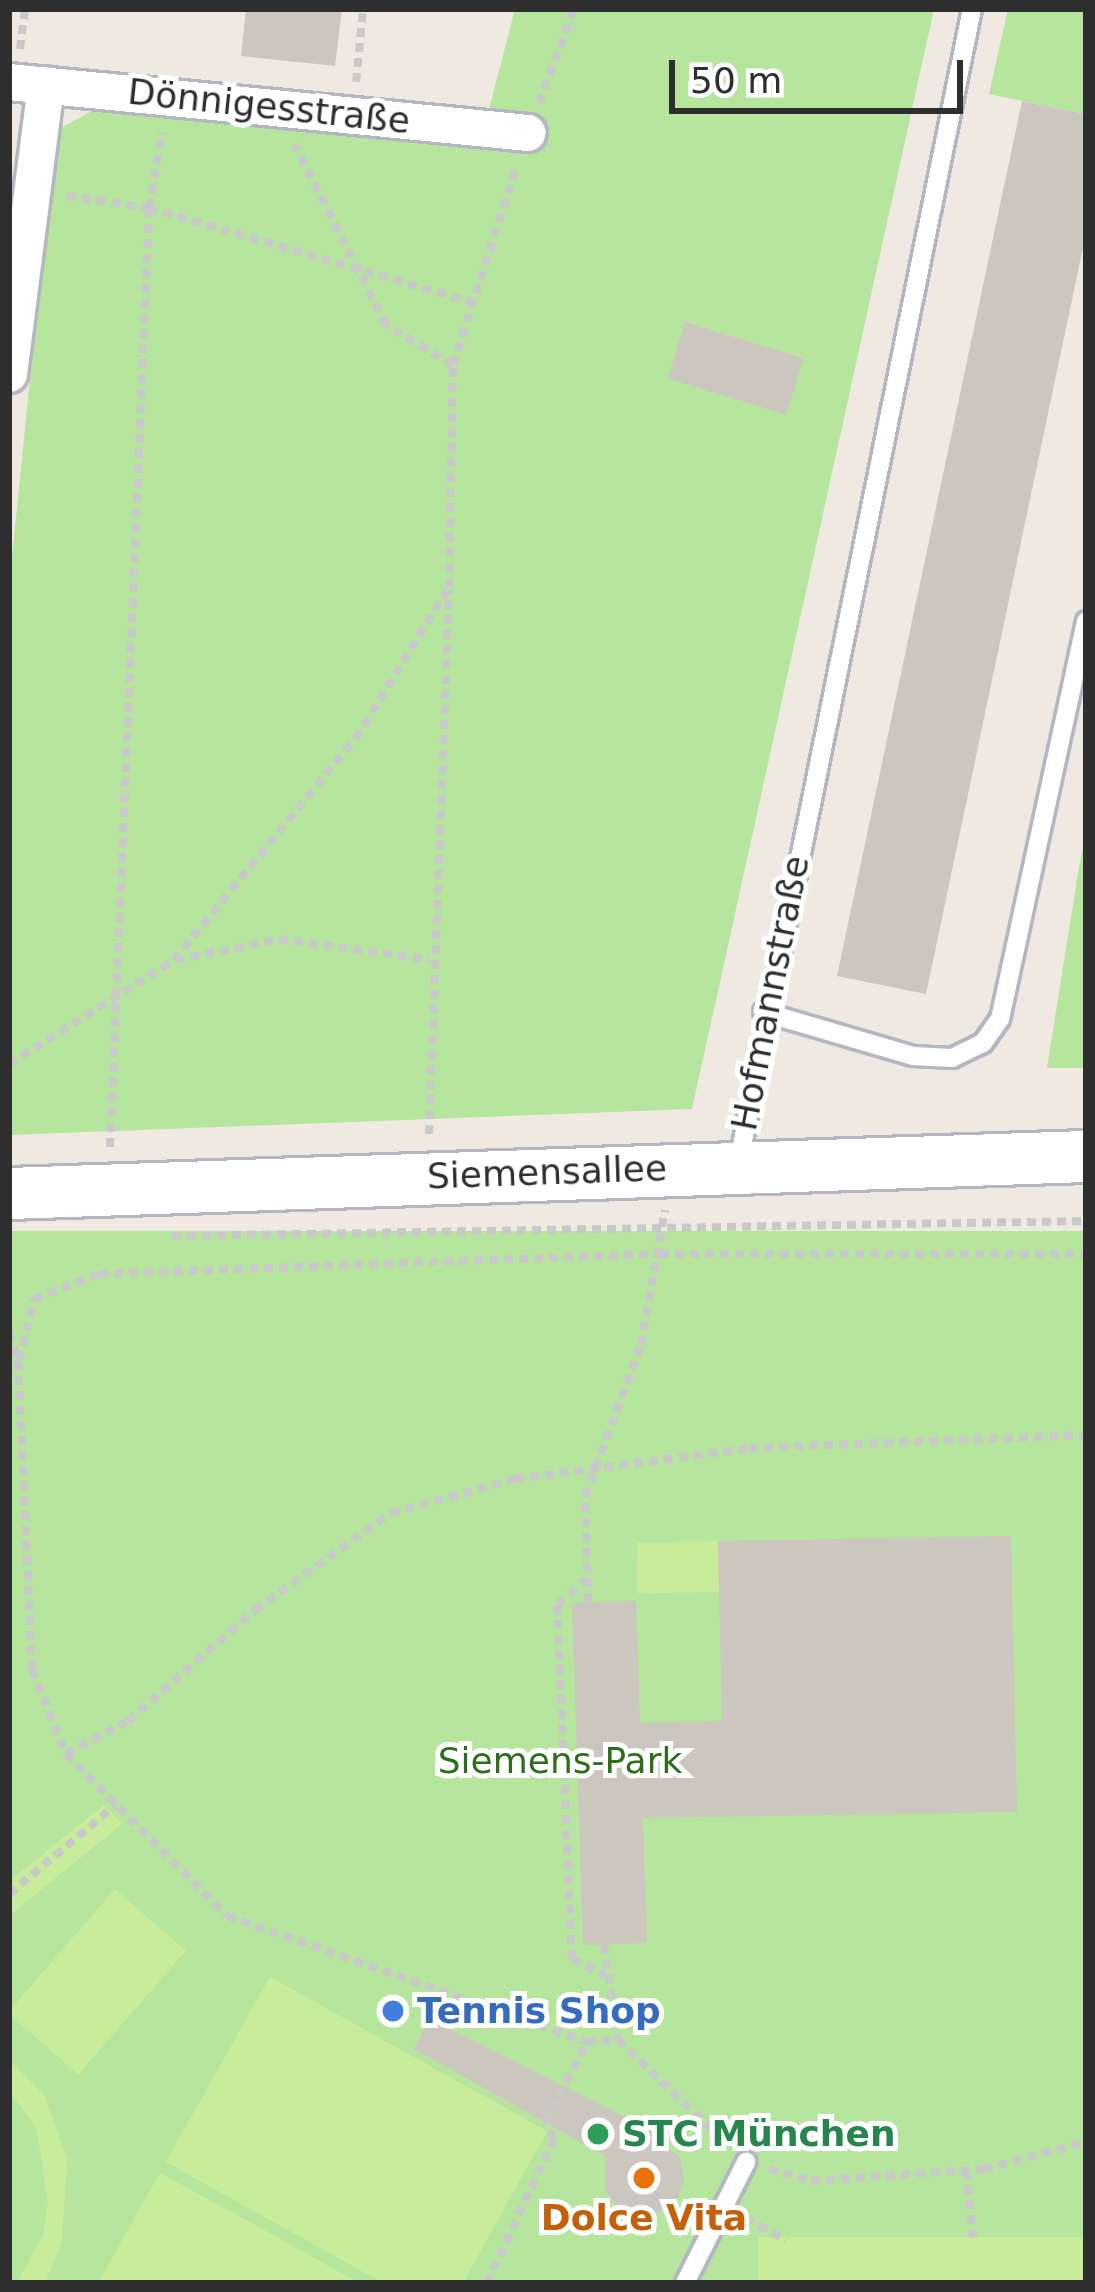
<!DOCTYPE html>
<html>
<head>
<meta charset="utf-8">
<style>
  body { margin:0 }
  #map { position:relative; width:1095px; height:2292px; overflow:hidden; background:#efe9e1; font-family:"DejaVu Sans",sans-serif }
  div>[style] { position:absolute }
  .green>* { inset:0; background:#b6e59e; transform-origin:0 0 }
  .pitch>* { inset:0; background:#c9ec9a; transform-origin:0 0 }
  .building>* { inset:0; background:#cbc7bf; transform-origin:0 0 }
  .path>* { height:8px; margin-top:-4px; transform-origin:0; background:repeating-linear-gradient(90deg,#c9c9c9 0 9px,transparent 0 15px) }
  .roads { filter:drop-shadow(3px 0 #b4b7c1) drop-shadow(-3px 0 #b4b7c1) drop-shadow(0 3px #b4b7c1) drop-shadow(0 -3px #b4b7c1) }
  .service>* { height:18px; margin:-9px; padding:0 9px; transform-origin:9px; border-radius:9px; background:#fff }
  .minor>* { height:36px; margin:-18px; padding:0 18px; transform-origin:18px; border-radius:18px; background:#fff }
  .secondary>* { height:51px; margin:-25.5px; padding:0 25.5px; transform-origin:25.5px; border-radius:25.5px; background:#fff }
  .dots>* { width:33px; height:33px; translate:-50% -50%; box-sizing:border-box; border:6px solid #fff; border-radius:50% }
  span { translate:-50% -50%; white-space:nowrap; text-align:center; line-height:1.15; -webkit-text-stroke:10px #fff; paint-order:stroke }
  .street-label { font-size:36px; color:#2e2e2e }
  .park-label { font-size:36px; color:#2c6e1b }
  .shop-label { font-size:36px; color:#366cbe; font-weight:700 }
  .left { translate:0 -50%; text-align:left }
  .leisure-label { font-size:36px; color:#27864d; font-weight:700 }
  .food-label { font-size:36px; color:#c56008; font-weight:700 }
  .frame { position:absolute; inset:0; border:12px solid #2e2e2e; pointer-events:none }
  .scale { position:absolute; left:669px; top:60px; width:294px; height:54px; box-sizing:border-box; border:6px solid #2e2e2e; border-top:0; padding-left:15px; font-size:36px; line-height:42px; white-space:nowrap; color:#2e2e2e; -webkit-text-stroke:9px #fff; paint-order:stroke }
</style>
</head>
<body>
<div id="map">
  <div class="green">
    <div style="clip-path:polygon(515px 9px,934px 9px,692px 1109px,9px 1135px,9px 587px,55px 131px,107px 103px,480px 144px)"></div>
    <div style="clip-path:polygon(1008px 9px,1086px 9px,1086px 114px,989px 94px)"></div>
    <div style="clip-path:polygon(1086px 831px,1086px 1068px,1047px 1068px,1079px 867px)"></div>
    <div style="left:1086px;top:1231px;width:1052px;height:1077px;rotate:90deg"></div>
  </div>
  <div class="pitch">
    <div style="left:718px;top:1541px;width:51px;height:81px;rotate:89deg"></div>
    <div style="clip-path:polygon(104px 1805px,122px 1824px,9px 1916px,9px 1881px)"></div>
    <div style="left:115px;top:1889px;width:94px;height:164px;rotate:41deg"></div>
    <div style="clip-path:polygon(270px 1977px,547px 2131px,463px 2283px,383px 2283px,166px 2162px)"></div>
    <div style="clip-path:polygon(9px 2060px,45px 2096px,67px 2160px,62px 2241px,45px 2283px,17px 2283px,43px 2235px,48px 2201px,36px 2126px,9px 2092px)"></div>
    <div style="clip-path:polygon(160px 2173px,255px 2225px,359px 2283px,98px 2283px)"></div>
    <div style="left:1086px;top:2237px;width:46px;height:328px;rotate:90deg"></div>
  </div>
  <div class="building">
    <div style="clip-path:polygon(246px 9px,342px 9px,335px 66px,241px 56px)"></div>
    <div style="clip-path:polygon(1022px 101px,1086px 114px,1086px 233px,926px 994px,837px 976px)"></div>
    <div style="left:685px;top:322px;width:124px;height:59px;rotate:17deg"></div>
    <div style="clip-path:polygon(1011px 1536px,1017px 1812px,643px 1818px,647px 1943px,583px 1945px,572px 1603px,636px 1601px,640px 1723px,722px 1721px,718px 1541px)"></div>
    <div style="clip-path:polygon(430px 2019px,643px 2126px,680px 2158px,684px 2180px,676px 2202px,648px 2218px,620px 2211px,605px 2190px,605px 2156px,414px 2049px)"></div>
  </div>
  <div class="path">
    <div style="left:20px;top:49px;width:40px;rotate:-82.9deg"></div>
    <div style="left:356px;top:82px;width:73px;rotate:-84.5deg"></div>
    <div style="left:539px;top:103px;width:100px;rotate:-69.6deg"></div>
    <div style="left:67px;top:196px;width:83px;rotate:8.3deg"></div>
    <div style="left:149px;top:208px;width:335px;rotate:16.3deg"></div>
    <div style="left:453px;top:365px;width:207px;rotate:-72.3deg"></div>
    <div style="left:176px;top:960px;width:105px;rotate:-11.5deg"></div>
    <div style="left:279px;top:939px;width:152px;rotate:7.9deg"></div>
    <div style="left:9px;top:1064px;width:195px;rotate:-32.2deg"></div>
    <div style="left:174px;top:960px;width:287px;rotate:-50.7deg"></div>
    <div style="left:356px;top:738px;width:177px;rotate:-58.4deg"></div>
    <div style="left:449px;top:587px;width:222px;rotate:-89deg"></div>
    <div style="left:453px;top:365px;width:78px;rotate:-149.2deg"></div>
    <div style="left:386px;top:325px;width:203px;rotate:-116.9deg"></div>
    <div style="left:429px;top:1134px;width:544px;rotate:-87.89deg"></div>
    <div style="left:110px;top:1147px;width:940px;rotate:-87.62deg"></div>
    <div style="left:149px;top:208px;width:77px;rotate:-80.3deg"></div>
    <div style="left:172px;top:1236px;width:914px;rotate:-0.94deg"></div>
    <div style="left:9px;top:1333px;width:29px;rotate:72deg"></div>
    <div style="left:18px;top:1361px;width:309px;rotate:87.4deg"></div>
    <div style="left:32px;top:1670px;width:91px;rotate:68deg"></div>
    <div style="left:66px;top:1754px;width:228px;rotate:45.2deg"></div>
    <div style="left:227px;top:1916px;width:381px;rotate:19.3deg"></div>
    <div style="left:587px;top:2042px;width:31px;rotate:-4deg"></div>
    <div style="left:618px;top:2040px;width:151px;rotate:43.7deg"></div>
    <div style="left:19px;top:1360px;width:63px;rotate:-76.2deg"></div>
    <div style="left:34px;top:1299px;width:70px;rotate:-21deg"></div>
    <div style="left:99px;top:1274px;width:561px;rotate:-2.04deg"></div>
    <div style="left:660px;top:1254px;width:426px"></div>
    <div style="left:587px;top:1578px;width:40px;rotate:138deg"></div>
    <div style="left:557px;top:1605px;width:354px;rotate:87.6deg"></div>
    <div style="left:572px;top:1959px;width:37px;rotate:26deg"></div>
    <div style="left:588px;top:1602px;width:106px;rotate:-91.6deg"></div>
    <div style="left:585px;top:1496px;width:161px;rotate:-69.7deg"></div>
    <div style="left:641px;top:1345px;width:137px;rotate:-79.9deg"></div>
    <div style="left:66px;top:1754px;width:70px;rotate:-28deg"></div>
    <div style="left:128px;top:1721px;width:169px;rotate:-41.2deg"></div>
    <div style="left:255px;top:1610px;width:167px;rotate:-35.5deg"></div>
    <div style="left:391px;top:1513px;width:129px;rotate:-15.3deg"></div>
    <div style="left:515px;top:1479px;width:236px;rotate:-7.5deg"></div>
    <div style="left:749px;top:1448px;width:337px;rotate:-2.2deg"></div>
    <div style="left:9px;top:1894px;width:139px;rotate:-39.8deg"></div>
    <div style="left:604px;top:1945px;width:96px;rotate:81.6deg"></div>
    <div style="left:769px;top:2169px;width:44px;rotate:15.9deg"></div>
    <div style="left:811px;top:2181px;width:173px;rotate:-4deg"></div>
    <div style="left:984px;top:2169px;width:106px;rotate:-14.8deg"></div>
    <div style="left:966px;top:2170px;width:68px;rotate:84.1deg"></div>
    <div style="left:746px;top:2218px;width:46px;rotate:28.8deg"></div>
    <div style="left:487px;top:2283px;width:159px;rotate:-65deg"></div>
    <div style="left:554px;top:2139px;width:19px;rotate:-118deg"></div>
    <div style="left:545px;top:2122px;width:90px;rotate:-62.3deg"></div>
  </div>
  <div class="roads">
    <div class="service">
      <div style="left:763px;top:1012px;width:156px;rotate:16.3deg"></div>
      <div style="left:913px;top:1056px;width:39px;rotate:3deg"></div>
      <div style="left:952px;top:1058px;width:34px;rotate:-26deg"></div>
      <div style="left:983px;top:1043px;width:29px;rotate:-55deg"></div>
      <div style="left:1000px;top:1019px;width:407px;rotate:-77.8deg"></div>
      <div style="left:738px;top:1165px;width:1179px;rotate:-78.56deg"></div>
      <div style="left:685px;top:2283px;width:136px;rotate:-63.2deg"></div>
    </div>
    <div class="minor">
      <div style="left:9px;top:82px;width:521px;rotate:5.61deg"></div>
      <div style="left:9px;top:374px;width:291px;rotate:-82.7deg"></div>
    </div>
    <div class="secondary">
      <div style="left:9px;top:1193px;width:1078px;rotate:-1.97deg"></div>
    </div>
  </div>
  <div class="dots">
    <div style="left:393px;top:2011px;background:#3f7fe0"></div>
    <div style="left:598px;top:2134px;background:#2e9e5b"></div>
    <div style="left:644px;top:2178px;background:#e8710a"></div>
  </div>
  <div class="street-label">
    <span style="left:269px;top:106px;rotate:6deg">Dönnigesstraße</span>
    <span style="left:770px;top:993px;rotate:-79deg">Hofmannstraße</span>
    <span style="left:547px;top:1172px;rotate:-2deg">Siemensallee</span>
  </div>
  <div class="park-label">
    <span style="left:560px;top:1761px">Siemens-Park</span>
  </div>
  <div class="shop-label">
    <span class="left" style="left:417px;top:2011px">Tennis Shop</span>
  </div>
  <div class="leisure-label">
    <span class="left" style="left:622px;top:2134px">STC München</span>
  </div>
  <div class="food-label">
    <span style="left:644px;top:2218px">Dolce Vita</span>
  </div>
  <div class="frame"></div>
  <div class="scale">50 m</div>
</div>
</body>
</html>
